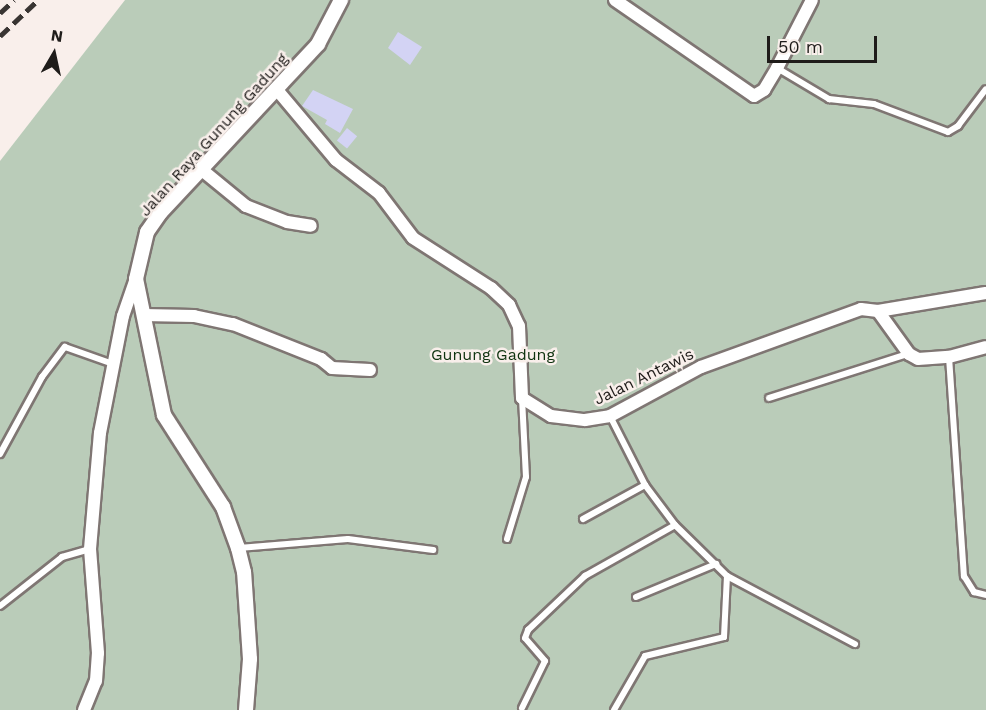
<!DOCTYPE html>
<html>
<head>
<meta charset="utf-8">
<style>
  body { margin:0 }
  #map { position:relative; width:986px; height:710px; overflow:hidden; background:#f9efeb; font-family:"Work Sans",sans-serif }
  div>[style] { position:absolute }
  .green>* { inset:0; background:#baccb9 }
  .building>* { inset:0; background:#d3d3f4; transform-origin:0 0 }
  .roads { filter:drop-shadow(2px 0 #7f7673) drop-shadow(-2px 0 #7f7673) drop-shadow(0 2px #7f7673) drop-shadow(0 -2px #7f7673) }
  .service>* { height:6px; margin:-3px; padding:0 3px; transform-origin:3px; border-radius:3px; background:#fff }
  .minor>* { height:12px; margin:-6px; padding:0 6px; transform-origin:6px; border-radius:6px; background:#fff }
  .tertiary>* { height:14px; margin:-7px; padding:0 7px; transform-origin:7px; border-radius:7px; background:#fff }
  .rail>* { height:4.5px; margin-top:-2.25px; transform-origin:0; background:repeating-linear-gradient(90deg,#393533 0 12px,transparent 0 18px) }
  span { translate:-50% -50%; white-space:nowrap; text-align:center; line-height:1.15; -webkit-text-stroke:5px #f9efeb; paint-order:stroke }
  .street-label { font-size:16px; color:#1f1c1a }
  .park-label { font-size:16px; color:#0e330f }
  .north { position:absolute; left:24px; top:24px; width:60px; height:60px; -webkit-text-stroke:4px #f9efeb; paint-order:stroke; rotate:9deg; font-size:16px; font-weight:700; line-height:24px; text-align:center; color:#1f1c1a }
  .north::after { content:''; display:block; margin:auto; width:21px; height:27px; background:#1f1c1a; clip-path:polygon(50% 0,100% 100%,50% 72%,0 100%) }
  .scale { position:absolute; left:767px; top:36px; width:110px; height:27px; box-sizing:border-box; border:3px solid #1f1c1a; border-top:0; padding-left:8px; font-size:18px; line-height:21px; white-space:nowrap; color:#1f1c1a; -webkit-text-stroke:4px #f9efeb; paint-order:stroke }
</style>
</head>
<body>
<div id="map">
  <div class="green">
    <div style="clip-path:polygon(125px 0,986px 0,986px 710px,0 710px,0 161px)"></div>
  </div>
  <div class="building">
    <div style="clip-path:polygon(398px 32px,422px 47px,410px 65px,388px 48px)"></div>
    <div style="clip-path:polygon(313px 90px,353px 109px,340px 133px,325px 124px,327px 120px,302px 106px)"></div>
    <div style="left:347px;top:128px;width:13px;height:16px;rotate:39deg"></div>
  </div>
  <div class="roads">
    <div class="service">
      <div style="left:777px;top:68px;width:61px;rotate:30.8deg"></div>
      <div style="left:829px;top:99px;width:45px;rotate:6.3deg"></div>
      <div style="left:874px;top:104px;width:79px;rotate:20.7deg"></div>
      <div style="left:948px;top:132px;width:12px;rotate:-31deg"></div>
      <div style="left:958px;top:126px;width:46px;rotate:-52.9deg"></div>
      <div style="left:949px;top:357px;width:220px;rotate:86.1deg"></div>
      <div style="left:964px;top:576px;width:19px;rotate:58deg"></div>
      <div style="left:974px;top:592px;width:12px;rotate:14deg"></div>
      <div style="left:769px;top:398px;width:146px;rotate:-17.6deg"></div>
      <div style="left:610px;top:416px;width:77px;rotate:63.1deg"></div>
      <div style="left:645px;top:485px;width:50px;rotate:53.1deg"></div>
      <div style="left:675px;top:525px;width:73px;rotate:44.4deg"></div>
      <div style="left:727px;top:576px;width:145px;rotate:28deg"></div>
      <div style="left:0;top:454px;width:88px;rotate:-61.4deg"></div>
      <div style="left:42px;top:377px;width:38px;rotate:-53deg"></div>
      <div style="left:65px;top:347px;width:51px;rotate:19.5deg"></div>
      <div style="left:583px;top:519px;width:71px;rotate:-28.7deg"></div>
      <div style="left:507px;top:539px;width:65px;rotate:-73deg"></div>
      <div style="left:526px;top:477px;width:78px;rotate:-92.9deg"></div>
      <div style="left:239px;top:548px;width:109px;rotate:-4.7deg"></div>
      <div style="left:348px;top:539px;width:86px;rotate:7.4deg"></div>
      <div style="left:636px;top:597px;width:87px;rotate:-22.4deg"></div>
      <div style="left:0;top:606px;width:79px;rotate:-38.3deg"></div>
      <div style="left:62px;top:557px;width:29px;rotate:-16deg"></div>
      <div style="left:522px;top:708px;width:52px;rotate:-63.9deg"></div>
      <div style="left:545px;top:661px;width:30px;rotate:-131deg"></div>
      <div style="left:525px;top:638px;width:9px;rotate:-69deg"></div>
      <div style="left:528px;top:630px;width:79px;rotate:-43.5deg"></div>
      <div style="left:585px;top:576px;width:103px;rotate:-29.5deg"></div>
      <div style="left:614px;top:710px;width:62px;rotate:-60.1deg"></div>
      <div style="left:645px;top:656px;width:81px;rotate:-13.5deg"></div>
      <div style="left:724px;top:637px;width:61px;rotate:-87.2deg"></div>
    </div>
    <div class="minor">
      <div style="left:615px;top:0;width:169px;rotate:34.6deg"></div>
      <div style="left:754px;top:96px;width:12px;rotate:-31deg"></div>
      <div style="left:764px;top:90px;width:26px;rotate:-59deg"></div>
      <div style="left:777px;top:68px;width:76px;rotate:-62.8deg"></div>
      <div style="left:278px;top:91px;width:90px;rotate:50deg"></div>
      <div style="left:336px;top:160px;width:54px;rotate:37.5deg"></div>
      <div style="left:379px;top:193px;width:56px;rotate:52.9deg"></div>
      <div style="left:413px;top:238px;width:93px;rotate:32.7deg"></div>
      <div style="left:491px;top:288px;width:25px;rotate:43deg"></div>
      <div style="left:509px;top:305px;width:23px;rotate:65deg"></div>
      <div style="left:519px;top:326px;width:72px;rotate:87.6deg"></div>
      <div style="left:522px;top:398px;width:34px;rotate:32deg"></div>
      <div style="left:551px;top:416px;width:34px;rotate:7deg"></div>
      <div style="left:585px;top:420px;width:25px;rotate:-9deg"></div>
      <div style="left:610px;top:416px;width:103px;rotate:-28.3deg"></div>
      <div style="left:701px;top:367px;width:170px;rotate:-19.9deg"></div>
      <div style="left:861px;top:309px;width:17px;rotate:7deg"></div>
      <div style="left:878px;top:311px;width:53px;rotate:54.2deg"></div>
      <div style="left:909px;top:354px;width:10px;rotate:29deg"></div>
      <div style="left:918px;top:359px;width:31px;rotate:-4deg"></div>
      <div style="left:949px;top:357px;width:38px;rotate:-15deg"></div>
      <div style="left:202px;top:170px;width:57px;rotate:39.3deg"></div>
      <div style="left:246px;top:206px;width:44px;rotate:21.3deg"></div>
      <div style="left:287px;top:222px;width:24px;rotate:9deg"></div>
      <div style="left:878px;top:311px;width:109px;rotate:-9.5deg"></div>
      <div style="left:143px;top:315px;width:51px;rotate:1.1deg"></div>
      <div style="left:194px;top:316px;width:40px;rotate:12deg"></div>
      <div style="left:233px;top:324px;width:95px;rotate:21.7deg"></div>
      <div style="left:321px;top:359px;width:14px;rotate:39deg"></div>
      <div style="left:332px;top:368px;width:38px;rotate:3deg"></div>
      <div style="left:84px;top:710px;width:31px;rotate:-68deg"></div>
      <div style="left:96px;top:681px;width:28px;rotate:-86deg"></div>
      <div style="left:98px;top:653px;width:104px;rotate:-94.4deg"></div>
      <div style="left:90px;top:549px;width:116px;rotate:-85.1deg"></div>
      <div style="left:100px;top:433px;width:119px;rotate:-78.9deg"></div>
      <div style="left:123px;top:316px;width:39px;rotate:-71deg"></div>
    </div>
    <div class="tertiary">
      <div style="left:246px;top:710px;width:51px;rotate:-85.5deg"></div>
      <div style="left:250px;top:659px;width:87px;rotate:-93.9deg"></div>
      <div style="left:244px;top:572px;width:25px;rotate:-104deg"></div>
      <div style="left:238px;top:548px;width:44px;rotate:-110.1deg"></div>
      <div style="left:223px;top:507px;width:109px;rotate:-122.7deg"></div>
      <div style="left:164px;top:415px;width:139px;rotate:-101.6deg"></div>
      <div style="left:136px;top:279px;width:48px;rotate:-76.8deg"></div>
      <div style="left:147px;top:232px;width:24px;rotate:-55deg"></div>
      <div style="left:161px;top:212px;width:230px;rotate:-46.9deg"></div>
      <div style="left:318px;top:44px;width:50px;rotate:-62.4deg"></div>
    </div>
  </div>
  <div class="rail">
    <div style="left:0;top:13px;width:19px;rotate:-43deg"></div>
    <div style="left:0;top:36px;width:52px;rotate:-43.5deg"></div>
  </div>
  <div class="street-label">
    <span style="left:214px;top:135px;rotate:-48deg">Jalan Raya Gunung Gadung</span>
    <span style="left:644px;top:377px;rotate:-26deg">Jalan Antawis</span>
  </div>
  <div class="park-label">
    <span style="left:493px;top:355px">Gunung Gadung</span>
  </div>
  <div class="north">N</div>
  <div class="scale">50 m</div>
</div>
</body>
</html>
